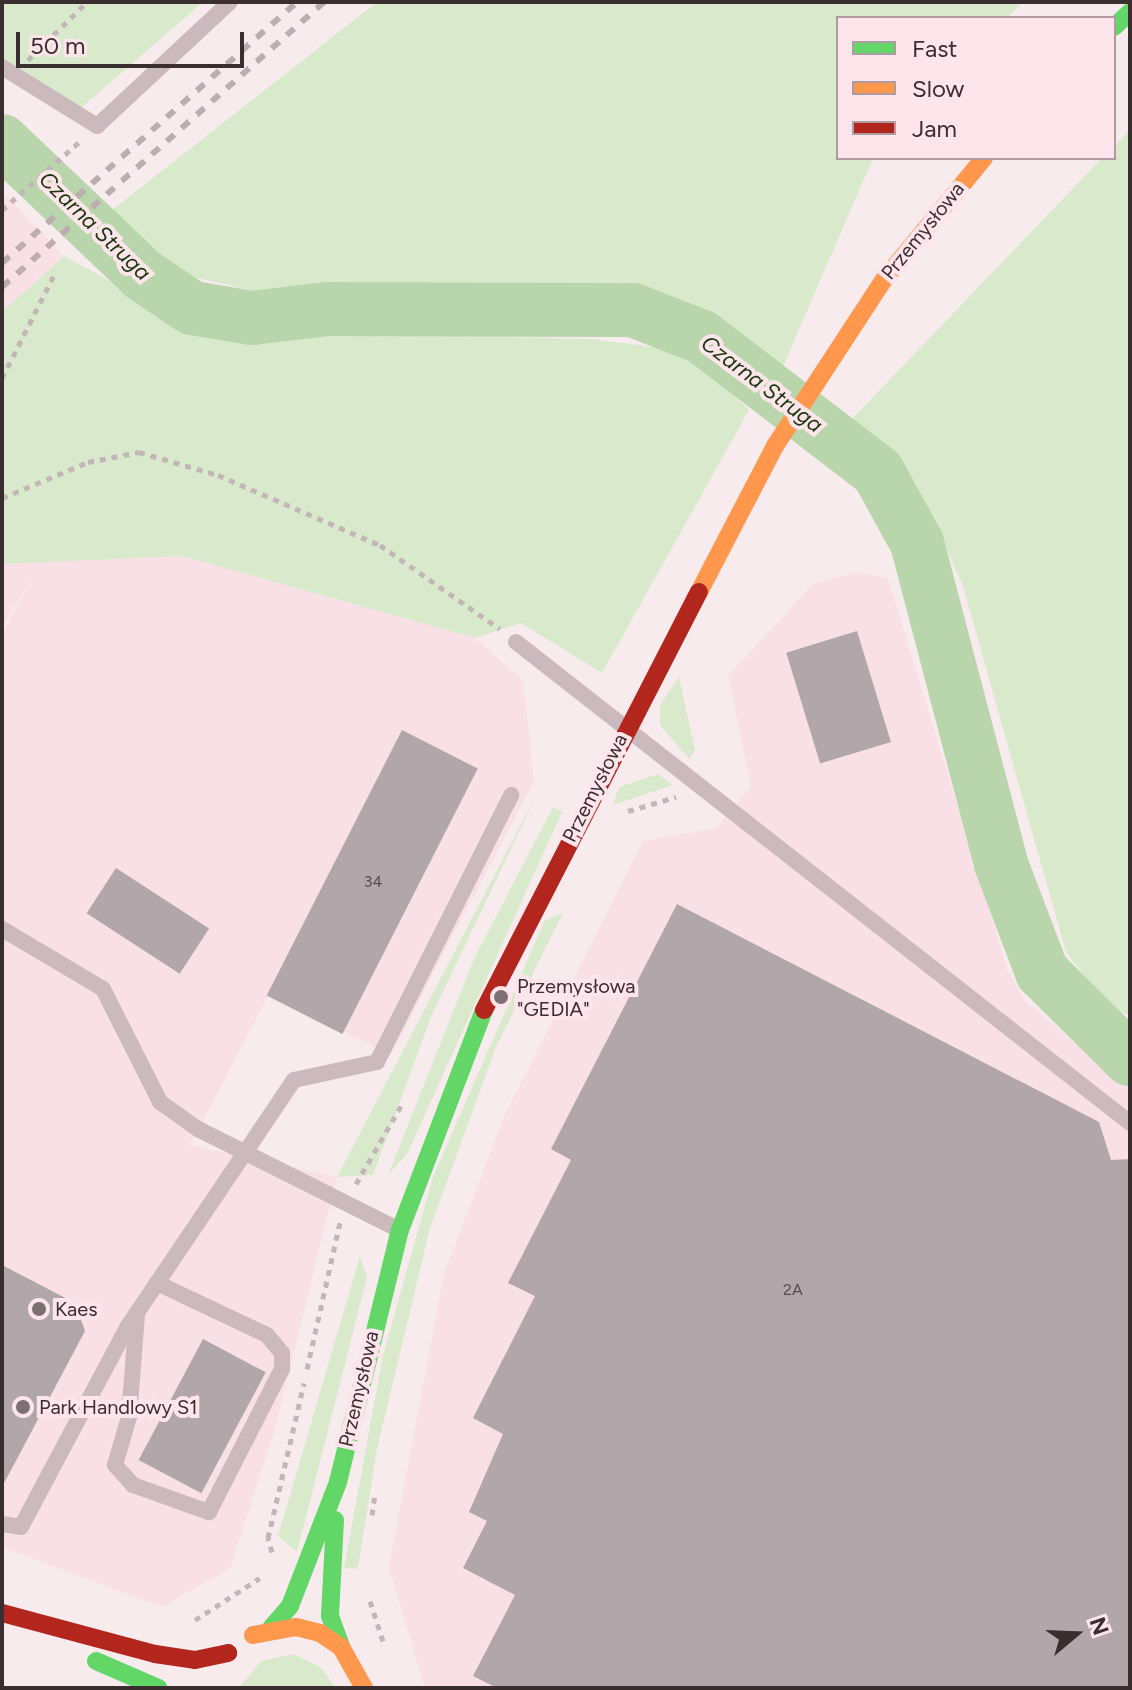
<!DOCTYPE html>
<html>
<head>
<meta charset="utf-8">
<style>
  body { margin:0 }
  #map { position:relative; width:1132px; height:1690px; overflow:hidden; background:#f7ebee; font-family:Figtree,sans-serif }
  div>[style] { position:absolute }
  .built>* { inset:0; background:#f9dfe6 }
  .green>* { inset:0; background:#d8eacb }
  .river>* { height:54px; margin:-27px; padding:0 27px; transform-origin:27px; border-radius:27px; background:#b9d5ac }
  .building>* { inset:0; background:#b1a6a9; transform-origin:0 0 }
  .path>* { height:5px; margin-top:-2.5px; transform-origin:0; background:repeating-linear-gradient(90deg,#c3b5b8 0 6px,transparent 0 12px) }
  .lane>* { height:16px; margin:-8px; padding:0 8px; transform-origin:8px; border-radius:8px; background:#ccb9be }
  .fast>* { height:18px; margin:-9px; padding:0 9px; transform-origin:9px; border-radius:9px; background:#63d668 }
  .slow>* { height:18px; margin:-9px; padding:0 9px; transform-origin:9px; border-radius:9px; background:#ff974d }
  .jam>* { height:18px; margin:-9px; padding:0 9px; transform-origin:9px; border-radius:9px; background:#b3261e }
  .rail>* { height:6px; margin-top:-3px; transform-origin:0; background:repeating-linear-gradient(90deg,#bcadb1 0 10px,transparent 0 20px) }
  .dots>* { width:22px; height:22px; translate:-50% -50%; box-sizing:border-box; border:4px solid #fde5eb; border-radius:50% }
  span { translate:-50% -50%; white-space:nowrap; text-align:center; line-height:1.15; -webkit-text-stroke:8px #fde5eb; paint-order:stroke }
  .number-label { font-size:16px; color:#584c4f }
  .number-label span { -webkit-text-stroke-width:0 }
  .street-label { font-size:20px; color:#3a2e31 }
  .poi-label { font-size:20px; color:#3a2e31 }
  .left { translate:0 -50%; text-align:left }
  .water-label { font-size:22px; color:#19360d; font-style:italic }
  .frame { position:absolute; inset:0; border:4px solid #3a2e31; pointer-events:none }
  .legend { position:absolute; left:836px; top:16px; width:280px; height:144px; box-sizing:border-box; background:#fde5eb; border:2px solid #af9ca1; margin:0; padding:10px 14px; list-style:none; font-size:24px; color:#3a2e31 }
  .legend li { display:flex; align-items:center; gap:16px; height:40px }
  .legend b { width:40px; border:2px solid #af9ca1 }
  .north { position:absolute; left:1036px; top:1594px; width:80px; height:80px; -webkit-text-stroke:6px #fde5eb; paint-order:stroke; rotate:71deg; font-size:22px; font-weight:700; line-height:32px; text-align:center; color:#3a2e31 }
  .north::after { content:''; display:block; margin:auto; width:28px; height:36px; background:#3a2e31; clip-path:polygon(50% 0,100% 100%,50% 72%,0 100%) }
  .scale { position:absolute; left:16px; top:32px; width:228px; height:36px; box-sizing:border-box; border:4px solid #3a2e31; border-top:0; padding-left:10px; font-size:24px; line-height:28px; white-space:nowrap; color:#3a2e31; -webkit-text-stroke:6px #fde5eb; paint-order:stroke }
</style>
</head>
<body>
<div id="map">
  <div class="built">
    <div style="clip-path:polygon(2px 192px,64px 256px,2px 312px)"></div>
    <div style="clip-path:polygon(182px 556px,475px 638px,523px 680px,534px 781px,391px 1054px,268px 996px,190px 1145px,337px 1177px,275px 1429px,230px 1568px,162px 1607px,2px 1547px,2px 635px,39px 565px,2px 628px,2px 564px)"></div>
    <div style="clip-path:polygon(856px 572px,888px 578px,1007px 969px,1025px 1001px,1130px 1089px,1130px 1688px,425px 1688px,389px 1567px,444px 1274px,504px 1117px,643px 841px,716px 828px,751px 786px,728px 676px,812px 585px)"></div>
  </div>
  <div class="green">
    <div style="clip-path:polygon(2px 2px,203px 2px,74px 114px,2px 66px)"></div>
    <div style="clip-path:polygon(377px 2px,1023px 2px,1007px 18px,838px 18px,838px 158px,873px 158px,782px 369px,685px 305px,605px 287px,272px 295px,184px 275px,112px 210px)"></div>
    <div style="clip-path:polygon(1130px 130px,1130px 1016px,1107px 1005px,1066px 952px,962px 583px,916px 483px,852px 419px,1102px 158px,1114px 158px,1114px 146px)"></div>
    <div style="clip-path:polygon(64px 256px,201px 331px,593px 339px,689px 352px,749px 410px,602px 673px,521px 623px,475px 638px,182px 556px,2px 564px,2px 312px)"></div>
    <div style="clip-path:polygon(679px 677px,695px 750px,689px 759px,660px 725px,660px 705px)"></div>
    <div style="clip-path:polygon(658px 774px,673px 785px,613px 805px,619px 787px)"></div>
    <div style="clip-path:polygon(538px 792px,431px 1017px,373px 1175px,337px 1177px)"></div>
    <div style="clip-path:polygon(553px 807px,562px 812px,407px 1154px,388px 1175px,474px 959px)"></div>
    <div style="clip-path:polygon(563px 913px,496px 1047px,430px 1228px,377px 1449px,359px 1561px,357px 1569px,344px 1568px,383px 1355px,433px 1177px,545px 920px)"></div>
    <div style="clip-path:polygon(360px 1256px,367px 1277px,297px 1552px,278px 1536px)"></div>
    <div style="clip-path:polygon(293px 1654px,322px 1668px,335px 1688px,239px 1688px,261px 1661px)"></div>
  </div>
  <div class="river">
    <div style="left:2px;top:141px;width:195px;rotate:43.5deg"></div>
    <div style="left:143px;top:275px;width:59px;rotate:34deg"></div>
    <div style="left:192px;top:308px;width:61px;rotate:9.5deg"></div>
    <div style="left:252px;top:318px;width:77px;rotate:-6.8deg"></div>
    <div style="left:328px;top:309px;width:305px;rotate:0.2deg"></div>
    <div style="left:633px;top:310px;width:74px;rotate:21.4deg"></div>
    <div style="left:702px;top:337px;width:222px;rotate:37.5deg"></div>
    <div style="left:878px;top:472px;width:81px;rotate:61.2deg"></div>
    <div style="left:917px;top:543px;width:332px;rotate:75.3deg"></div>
    <div style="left:1001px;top:864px;width:116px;rotate:69.2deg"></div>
    <div style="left:1042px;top:972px;width:124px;rotate:44.7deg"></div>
  </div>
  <div class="building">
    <div style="left:857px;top:631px;width:116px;height:74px;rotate:73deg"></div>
    <div style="left:402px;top:730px;width:85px;height:298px;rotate:27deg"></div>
    <div style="left:116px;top:868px;width:111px;height:54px;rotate:33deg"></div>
    <div style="clip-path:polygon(677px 904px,1099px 1122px,1111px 1160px,1130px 1159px,1130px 1688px,497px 1688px,473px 1676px,515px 1595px,463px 1568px,487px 1521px,469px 1512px,503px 1434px,473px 1418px,535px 1296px,508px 1283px,571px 1160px,551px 1149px)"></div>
    <div style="clip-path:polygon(2px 1265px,75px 1303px,85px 1331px,2px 1487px)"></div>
    <div style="left:203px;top:1339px;width:71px;height:137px;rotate:28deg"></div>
  </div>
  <div class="path">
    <div style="left:28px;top:60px;width:83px;rotate:-44.5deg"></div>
    <div style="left:2px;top:210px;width:103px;rotate:-41.4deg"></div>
    <div style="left:2px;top:378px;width:120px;rotate:-63.2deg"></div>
    <div style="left:2px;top:498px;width:93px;rotate:-22.7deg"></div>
    <div style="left:88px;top:462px;width:52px;rotate:-11.1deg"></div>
    <div style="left:139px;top:452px;width:82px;rotate:16.2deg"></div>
    <div style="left:218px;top:475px;width:176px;rotate:23.4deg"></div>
    <div style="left:380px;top:545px;width:146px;rotate:35deg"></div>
    <div style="left:628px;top:811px;width:50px;rotate:-16.3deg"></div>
    <div style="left:356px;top:1184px;width:90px;rotate:-60deg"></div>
    <div style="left:307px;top:1369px;width:150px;rotate:-77.3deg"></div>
    <div style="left:372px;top:1515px;width:21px;rotate:-82deg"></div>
    <div style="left:272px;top:1552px;width:15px;rotate:-106deg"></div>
    <div style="left:268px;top:1538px;width:159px;rotate:-76.9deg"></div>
    <div style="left:370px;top:1601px;width:42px;rotate:72deg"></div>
    <div style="left:195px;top:1620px;width:77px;rotate:-32.9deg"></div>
  </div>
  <div class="lane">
    <div style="left:2px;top:67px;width:112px;rotate:31.8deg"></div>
    <div style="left:97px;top:126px;width:182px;rotate:-43deg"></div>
    <div style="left:516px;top:642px;width:780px;rotate:38.07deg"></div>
    <div style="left:2px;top:929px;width:117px;rotate:30.7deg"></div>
    <div style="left:103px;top:989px;width:127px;rotate:63.2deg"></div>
    <div style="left:160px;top:1102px;width:47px;rotate:35.4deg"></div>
    <div style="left:198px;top:1129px;width:224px;rotate:26.6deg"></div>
    <div style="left:137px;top:1315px;width:102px;rotate:94.5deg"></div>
    <div style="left:129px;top:1417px;width:50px;rotate:106.3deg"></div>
    <div style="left:115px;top:1465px;width:27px;rotate:48deg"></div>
    <div style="left:133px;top:1485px;width:81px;rotate:19.6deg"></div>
    <div style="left:209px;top:1512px;width:161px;rotate:-63deg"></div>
    <div style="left:282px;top:1369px;width:16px;rotate:-90deg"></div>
    <div style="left:282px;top:1353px;width:23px;rotate:-130deg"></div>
    <div style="left:267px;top:1335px;width:122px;rotate:-154.7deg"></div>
    <div style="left:2px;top:1524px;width:19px;rotate:9deg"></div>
    <div style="left:21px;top:1527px;width:228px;rotate:-62deg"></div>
    <div style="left:128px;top:1326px;width:297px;rotate:-56deg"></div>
    <div style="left:294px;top:1080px;width:85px;rotate:-12.2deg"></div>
    <div style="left:377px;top:1062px;width:299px;rotate:-63.3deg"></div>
  </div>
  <div class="fast">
    <div style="left:1114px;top:27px;width:22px;rotate:-43deg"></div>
    <div style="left:335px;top:1520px;width:96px;rotate:93deg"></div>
    <div style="left:330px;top:1616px;width:33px;rotate:70deg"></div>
    <div style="left:271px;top:1628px;width:29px;rotate:-49deg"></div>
    <div style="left:290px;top:1606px;width:133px;rotate:-68.8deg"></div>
    <div style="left:338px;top:1482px;width:260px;rotate:-76.2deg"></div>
    <div style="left:400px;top:1230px;width:235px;rotate:-69.1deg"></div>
    <div style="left:96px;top:1661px;width:68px;rotate:23.5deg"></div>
  </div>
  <div class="slow">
    <div style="left:699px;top:592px;width:165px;rotate:-62.5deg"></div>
    <div style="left:775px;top:446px;width:197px;rotate:-56.8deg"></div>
    <div style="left:883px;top:281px;width:159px;rotate:-50.6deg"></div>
    <div style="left:253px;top:1635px;width:44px;rotate:-10.5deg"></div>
    <div style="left:296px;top:1627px;width:25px;rotate:14deg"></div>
    <div style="left:320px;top:1633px;width:25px;rotate:34deg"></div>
    <div style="left:341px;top:1647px;width:47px;rotate:60.7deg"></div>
  </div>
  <div class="jam">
    <div style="left:484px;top:1010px;width:470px;rotate:-62.8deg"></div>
    <div style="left:2px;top:1613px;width:158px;rotate:15deg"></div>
    <div style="left:155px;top:1654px;width:40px;rotate:8.5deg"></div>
    <div style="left:195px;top:1660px;width:34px;rotate:-12deg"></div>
  </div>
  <div class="rail">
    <div style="left:2px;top:263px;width:394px;rotate:-41.5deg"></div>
    <div style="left:2px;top:287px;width:430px;rotate:-41.5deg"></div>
  </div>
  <div class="dots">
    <div style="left:501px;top:997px;background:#7c7073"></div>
    <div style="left:39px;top:1309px;background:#7c7073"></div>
    <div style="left:23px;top:1407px;background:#7c7073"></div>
  </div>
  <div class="number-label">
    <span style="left:373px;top:882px">34</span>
    <span style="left:793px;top:1290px">2A</span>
  </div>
  <div class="street-label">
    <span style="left:923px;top:231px;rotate:-51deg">Przemysłowa</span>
    <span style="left:595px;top:788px;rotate:-63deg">Przemysłowa</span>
    <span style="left:359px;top:1389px;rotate:-77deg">Przemysłowa</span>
  </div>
  <div class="poi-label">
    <span class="left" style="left:517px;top:998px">Przemysłowa<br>"GEDIA"</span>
    <span class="left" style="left:55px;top:1309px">Kaes</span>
    <span class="left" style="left:39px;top:1407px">Park Handlowy S1</span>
  </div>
  <div class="water-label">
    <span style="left:95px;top:226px;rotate:44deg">Czarna Struga</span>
    <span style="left:762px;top:384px;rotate:37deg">Czarna Struga</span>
  </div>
  <div class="frame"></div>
  <ul class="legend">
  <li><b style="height:10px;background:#63d668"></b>Fast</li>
  <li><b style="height:10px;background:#ff974d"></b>Slow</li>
  <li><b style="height:10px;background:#b3261e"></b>Jam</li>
  </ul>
  <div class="north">N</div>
  <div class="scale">50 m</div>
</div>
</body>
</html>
